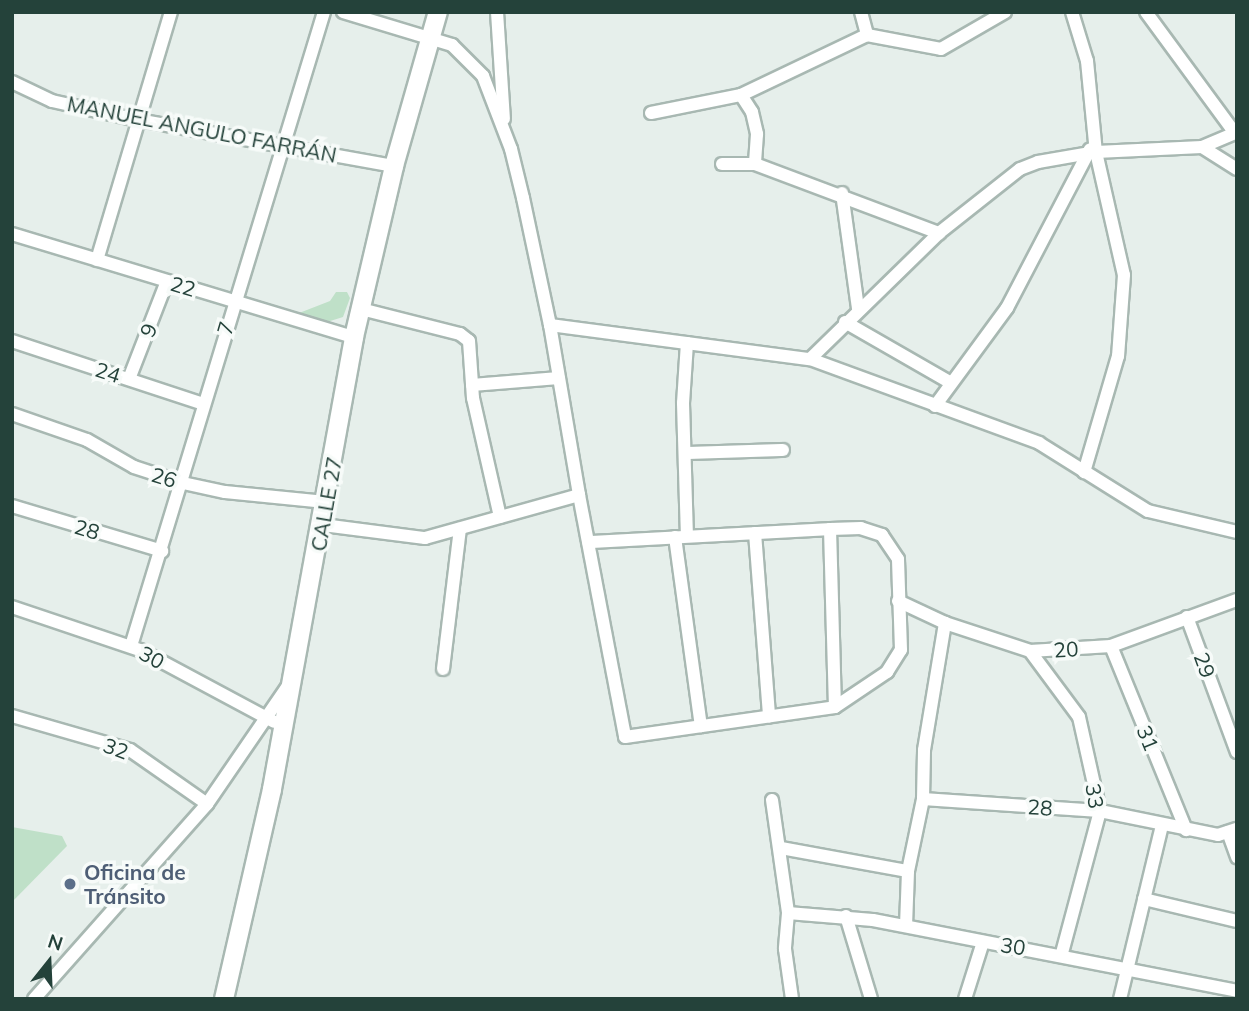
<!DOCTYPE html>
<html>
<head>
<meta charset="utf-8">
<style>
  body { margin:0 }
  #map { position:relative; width:1249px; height:1011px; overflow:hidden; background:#e6efeb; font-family:Mulish,sans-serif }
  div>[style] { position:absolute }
  .green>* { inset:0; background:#bfe0c8 }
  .roads { filter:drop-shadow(2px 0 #a8b8b2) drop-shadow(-2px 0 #a8b8b2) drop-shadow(0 2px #a8b8b2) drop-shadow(0 -2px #a8b8b2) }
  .street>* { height:12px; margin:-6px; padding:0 6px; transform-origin:6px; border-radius:6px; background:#fff }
  .secondary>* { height:18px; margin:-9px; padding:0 9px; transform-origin:9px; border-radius:9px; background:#fff }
  .dots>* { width:19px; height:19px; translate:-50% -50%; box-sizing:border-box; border:4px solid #f7fbf9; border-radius:50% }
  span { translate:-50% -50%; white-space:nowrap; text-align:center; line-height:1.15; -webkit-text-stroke:7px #f7fbf9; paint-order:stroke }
  .street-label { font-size:21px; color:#24423a }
  .service-label { font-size:21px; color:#4e5e75; font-weight:700 }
  .left { translate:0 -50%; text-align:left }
  .frame { position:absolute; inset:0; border:14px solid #24423a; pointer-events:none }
  .north { position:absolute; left:14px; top:927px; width:70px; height:70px; -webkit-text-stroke:5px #f7fbf9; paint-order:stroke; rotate:18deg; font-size:19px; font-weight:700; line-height:28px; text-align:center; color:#24423a }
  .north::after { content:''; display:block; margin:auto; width:24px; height:32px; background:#24423a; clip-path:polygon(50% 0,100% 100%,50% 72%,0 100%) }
</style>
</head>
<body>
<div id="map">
  <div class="green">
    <div style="clip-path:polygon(336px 292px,347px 292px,350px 298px,343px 317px,327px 322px,294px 315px,330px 301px)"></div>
    <div style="clip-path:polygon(12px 827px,62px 836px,67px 846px,12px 902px)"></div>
  </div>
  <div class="roads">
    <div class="street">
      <div style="left:343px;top:12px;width:114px;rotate:16.8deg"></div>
      <div style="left:452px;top:45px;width:44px;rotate:45deg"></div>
      <div style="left:483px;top:76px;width:78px;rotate:69deg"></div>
      <div style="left:511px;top:149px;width:50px;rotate:76.2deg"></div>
      <div style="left:523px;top:198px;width:130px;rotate:78deg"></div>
      <div style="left:550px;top:325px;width:172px;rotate:80.3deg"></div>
      <div style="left:579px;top:495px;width:246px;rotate:79.2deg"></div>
      <div style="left:625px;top:737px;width:212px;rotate:-8.1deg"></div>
      <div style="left:835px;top:707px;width:63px;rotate:-33.9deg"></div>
      <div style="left:887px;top:672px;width:26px;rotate:-58deg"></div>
      <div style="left:901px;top:650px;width:91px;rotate:-91.9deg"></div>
      <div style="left:898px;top:559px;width:29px;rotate:-124deg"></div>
      <div style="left:882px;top:535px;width:22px;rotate:-162deg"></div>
      <div style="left:861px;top:528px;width:31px;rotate:178deg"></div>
      <div style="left:830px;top:529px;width:242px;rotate:176.9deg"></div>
      <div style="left:497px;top:12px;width:107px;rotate:86.3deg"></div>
      <div style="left:861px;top:12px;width:24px;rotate:75deg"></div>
      <div style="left:1072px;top:12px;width:51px;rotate:73deg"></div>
      <div style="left:1087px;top:61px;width:91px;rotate:84.4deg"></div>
      <div style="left:1096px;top:152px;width:126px;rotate:77.2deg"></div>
      <div style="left:1124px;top:275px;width:81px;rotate:94.2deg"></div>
      <div style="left:1118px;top:356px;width:121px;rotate:106.3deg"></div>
      <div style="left:1146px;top:12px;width:150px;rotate:53.7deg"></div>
      <div style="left:12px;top:82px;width:44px;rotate:25.4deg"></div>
      <div style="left:52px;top:101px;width:88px;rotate:12.5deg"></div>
      <div style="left:138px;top:120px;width:260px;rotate:10.2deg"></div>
      <div style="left:741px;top:95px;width:20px;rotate:57deg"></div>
      <div style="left:752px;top:112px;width:23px;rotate:77deg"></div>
      <div style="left:757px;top:134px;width:30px;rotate:94deg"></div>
      <div style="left:651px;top:113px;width:92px;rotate:-11.3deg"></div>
      <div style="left:741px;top:95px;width:140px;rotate:-25.5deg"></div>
      <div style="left:867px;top:35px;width:75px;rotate:10.7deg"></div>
      <div style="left:941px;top:49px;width:74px;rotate:-30deg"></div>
      <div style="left:1202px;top:147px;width:41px;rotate:32.2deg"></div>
      <div style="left:722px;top:164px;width:33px"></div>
      <div style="left:755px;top:164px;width:197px;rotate:20.6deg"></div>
      <div style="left:842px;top:193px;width:117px;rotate:82.1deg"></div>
      <div style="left:12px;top:234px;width:357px;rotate:16.8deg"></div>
      <div style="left:97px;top:260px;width:259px;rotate:-73.4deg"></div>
      <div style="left:361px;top:309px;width:102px;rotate:14.2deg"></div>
      <div style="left:460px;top:334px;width:11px;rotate:38deg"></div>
      <div style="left:469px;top:341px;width:57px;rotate:86deg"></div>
      <div style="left:473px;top:398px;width:122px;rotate:77.2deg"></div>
      <div style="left:845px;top:322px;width:122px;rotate:29.9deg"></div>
      <div style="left:550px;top:325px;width:262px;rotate:7.5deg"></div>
      <div style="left:810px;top:359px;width:244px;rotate:20.1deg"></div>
      <div style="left:1039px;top:443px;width:128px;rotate:32deg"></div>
      <div style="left:1148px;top:511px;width:91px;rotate:13.3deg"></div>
      <div style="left:12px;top:341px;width:202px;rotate:18.2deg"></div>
      <div style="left:687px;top:343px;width:60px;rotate:93.8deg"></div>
      <div style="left:683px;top:403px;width:133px;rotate:88.3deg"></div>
      <div style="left:810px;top:359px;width:180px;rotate:-44.3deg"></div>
      <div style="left:939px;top:233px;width:103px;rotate:-38.3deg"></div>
      <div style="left:1020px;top:169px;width:19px;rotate:-21deg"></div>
      <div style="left:1038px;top:162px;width:59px;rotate:-9.8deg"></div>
      <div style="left:1096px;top:152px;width:106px;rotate:-2.7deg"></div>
      <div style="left:1202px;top:147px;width:38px;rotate:-23deg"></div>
      <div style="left:129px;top:379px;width:105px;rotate:-68.8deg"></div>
      <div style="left:472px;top:385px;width:87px;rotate:-4.6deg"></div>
      <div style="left:935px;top:406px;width:122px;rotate:-53.7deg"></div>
      <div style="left:1007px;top:308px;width:179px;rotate:-62.4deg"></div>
      <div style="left:12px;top:414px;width:79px;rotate:19.1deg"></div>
      <div style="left:87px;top:440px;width:54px;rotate:29.9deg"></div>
      <div style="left:134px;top:467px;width:52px;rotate:18.1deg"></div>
      <div style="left:183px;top:483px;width:43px;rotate:12.1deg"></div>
      <div style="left:225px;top:492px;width:101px;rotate:5.7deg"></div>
      <div style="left:686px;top:453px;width:97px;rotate:-1.8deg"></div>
      <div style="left:12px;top:506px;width:157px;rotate:16.7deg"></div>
      <div style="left:323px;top:525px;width:103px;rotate:7.3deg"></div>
      <div style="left:425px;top:538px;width:160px;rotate:-15.6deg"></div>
      <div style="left:830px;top:529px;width:178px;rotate:88.4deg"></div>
      <div style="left:755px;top:533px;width:184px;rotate:85.6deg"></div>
      <div style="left:675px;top:537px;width:191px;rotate:82.2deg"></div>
      <div style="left:898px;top:601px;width:52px;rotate:25.1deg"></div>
      <div style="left:945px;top:623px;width:89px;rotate:18.2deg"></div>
      <div style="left:1030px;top:651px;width:81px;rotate:-3.5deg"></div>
      <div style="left:1111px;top:646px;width:134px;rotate:-20.1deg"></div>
      <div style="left:12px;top:607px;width:135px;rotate:18.6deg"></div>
      <div style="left:140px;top:650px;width:152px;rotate:28.2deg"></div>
      <div style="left:1187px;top:617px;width:144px;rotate:69.7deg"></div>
      <div style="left:131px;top:646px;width:663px;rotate:-73.07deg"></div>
      <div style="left:1111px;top:646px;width:199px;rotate:67.8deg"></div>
      <div style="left:1030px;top:651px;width:82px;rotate:53.4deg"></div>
      <div style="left:1079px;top:717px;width:96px;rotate:77.4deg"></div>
      <div style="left:1100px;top:811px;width:147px;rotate:105deg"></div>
      <div style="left:443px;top:669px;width:141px;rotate:-83.1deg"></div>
      <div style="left:12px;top:716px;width:123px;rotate:16.1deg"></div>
      <div style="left:130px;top:750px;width:94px;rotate:35deg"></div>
      <div style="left:923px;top:799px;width:177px;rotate:3.9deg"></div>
      <div style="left:1100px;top:811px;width:120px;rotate:11.5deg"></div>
      <div style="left:1218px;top:835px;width:20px;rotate:-18deg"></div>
      <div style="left:772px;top:800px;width:114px;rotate:81.9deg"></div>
      <div style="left:788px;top:913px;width:36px;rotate:95deg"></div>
      <div style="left:785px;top:949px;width:50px;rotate:82deg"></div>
      <div style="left:1228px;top:832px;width:27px;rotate:70deg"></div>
      <div style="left:781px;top:848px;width:129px;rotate:10.3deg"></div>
      <div style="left:1144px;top:899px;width:96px;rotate:13.3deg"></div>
      <div style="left:788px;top:913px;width:85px;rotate:4.7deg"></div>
      <div style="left:873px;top:920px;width:371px;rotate:11deg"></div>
      <div style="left:846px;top:916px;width:87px;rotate:73.2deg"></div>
      <div style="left:906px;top:926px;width:55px;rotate:-87.9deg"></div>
      <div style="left:908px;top:871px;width:74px;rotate:-78.2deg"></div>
      <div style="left:923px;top:799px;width:49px;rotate:-88.8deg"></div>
      <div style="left:924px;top:750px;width:129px;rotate:-80.6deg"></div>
      <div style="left:34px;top:999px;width:261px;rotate:-48.4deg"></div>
      <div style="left:207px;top:804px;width:142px;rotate:-55.6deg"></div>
      <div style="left:965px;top:999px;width:60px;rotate:-72.5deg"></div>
      <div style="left:1120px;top:999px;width:178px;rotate:-76.4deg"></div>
    </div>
    <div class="secondary">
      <div style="left:224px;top:999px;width:215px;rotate:-77.1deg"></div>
      <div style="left:272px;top:789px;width:459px;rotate:-79.7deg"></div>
      <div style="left:354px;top:337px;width:176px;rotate:-76.8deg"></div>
      <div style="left:394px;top:166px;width:160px;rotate:-74.1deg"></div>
    </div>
  </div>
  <div class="dots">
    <div style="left:70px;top:884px;background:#5c6f8a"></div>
  </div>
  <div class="street-label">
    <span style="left:202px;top:129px;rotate:11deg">MANUEL ANGULO FARRÁN</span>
    <span style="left:183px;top:286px;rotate:17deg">22</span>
    <span style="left:225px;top:328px;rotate:-74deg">7</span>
    <span style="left:148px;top:330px;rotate:-69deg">9</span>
    <span style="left:108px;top:372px;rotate:18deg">24</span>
    <span style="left:164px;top:477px;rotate:17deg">26</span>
    <span style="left:326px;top:504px;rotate:-80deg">CALLE 27</span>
    <span style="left:87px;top:529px;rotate:17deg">28</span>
    <span style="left:1066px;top:649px;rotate:-4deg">20</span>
    <span style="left:152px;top:657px;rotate:28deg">30</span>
    <span style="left:1205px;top:665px;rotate:70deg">29</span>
    <span style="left:1148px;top:738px;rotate:68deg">31</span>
    <span style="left:116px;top:748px;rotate:20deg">32</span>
    <span style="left:1095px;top:796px;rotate:81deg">33</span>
    <span style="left:1040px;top:807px;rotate:4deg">28</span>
    <span style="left:1013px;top:946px;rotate:8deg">30</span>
  </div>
  <div class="service-label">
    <span class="left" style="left:84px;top:884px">Oficina de<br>Tránsito</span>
  </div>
  <div class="frame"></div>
  <div class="north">N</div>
</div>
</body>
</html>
